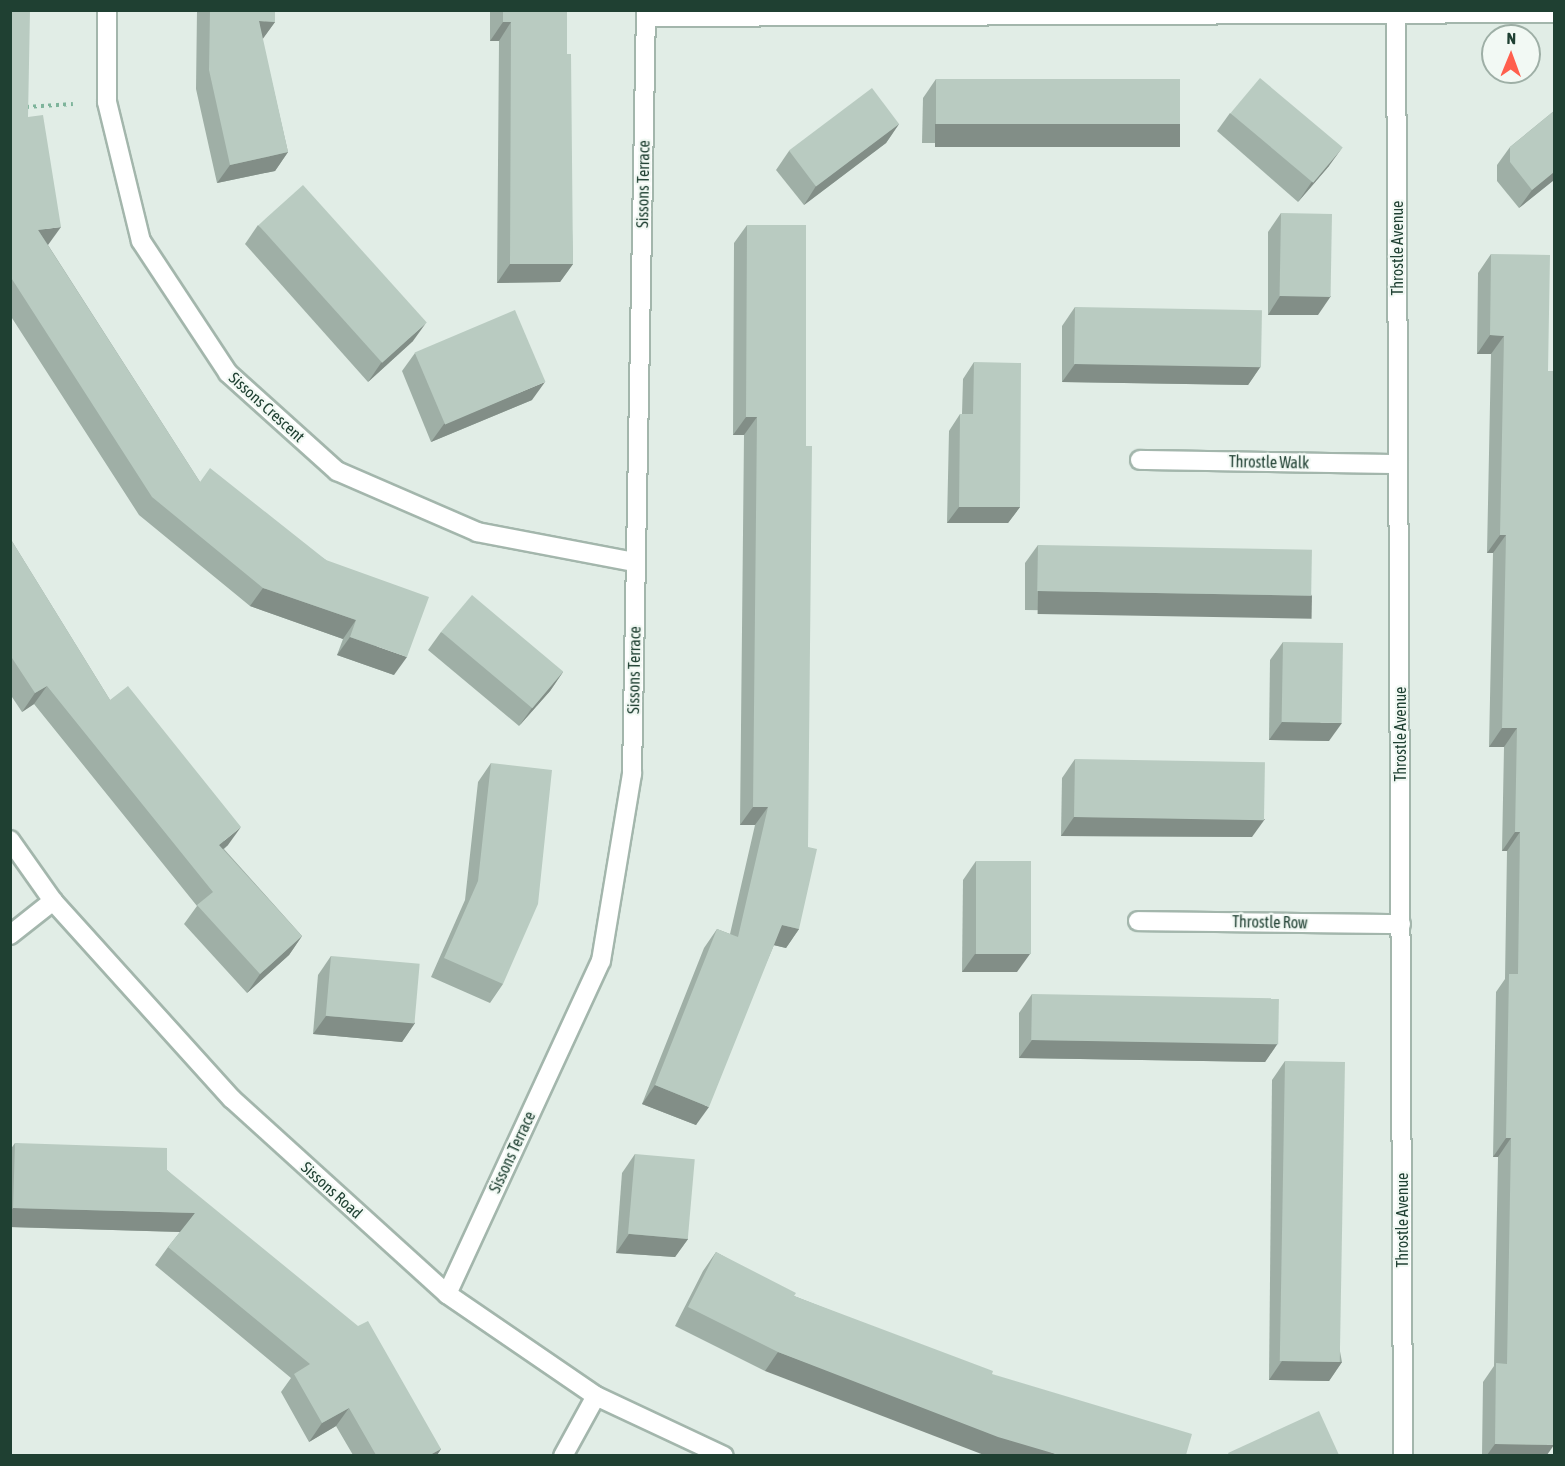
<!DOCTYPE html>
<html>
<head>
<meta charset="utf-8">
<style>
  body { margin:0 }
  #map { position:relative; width:1565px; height:1466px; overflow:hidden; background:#e1ede6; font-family:"Asap Condensed",sans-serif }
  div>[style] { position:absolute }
  .path>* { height:4px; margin-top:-2px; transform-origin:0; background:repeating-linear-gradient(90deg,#7eb49b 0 3px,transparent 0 7.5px) }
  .roads { filter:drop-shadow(2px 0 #a3b6ac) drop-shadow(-2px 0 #a3b6ac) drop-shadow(0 2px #a3b6ac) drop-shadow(0 -2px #a3b6ac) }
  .street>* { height:18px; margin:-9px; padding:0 9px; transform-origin:9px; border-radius:9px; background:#fff }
  .wall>* { inset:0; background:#9fafa6 }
  .shaded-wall>* { inset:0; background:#828e87; transform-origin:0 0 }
  .building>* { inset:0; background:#b9cbc1; transform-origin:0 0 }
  span { translate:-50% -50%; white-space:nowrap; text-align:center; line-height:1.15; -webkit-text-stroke:4.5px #f2f9f4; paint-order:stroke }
  .street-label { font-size:16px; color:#1f4032 }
  .frame { position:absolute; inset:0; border:12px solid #1f4032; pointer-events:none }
  .north { position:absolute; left:1481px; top:24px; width:60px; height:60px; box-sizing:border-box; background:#f2f9f4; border:2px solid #9eafa6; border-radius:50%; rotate:1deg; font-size:16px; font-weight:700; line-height:24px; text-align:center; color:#1f4032 }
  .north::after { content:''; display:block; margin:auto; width:21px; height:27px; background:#ff5f4d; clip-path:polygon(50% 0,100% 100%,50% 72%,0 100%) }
</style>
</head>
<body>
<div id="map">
  <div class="path">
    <div style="left:26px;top:107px;width:47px;rotate:-3.7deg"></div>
  </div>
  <div class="roads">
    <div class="street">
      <div style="left:107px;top:10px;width:92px;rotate:90deg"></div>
      <div style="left:107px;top:102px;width:143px;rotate:76.3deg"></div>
      <div style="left:141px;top:241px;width:158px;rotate:56.6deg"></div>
      <div style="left:228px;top:373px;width:147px;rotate:42deg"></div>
      <div style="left:337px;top:471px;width:153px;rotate:23.5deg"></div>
      <div style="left:477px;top:532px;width:161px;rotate:10.8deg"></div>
      <div style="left:1396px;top:13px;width:1443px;rotate:89.72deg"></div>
      <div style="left:646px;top:17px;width:908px;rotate:-0.25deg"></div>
      <div style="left:1140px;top:460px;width:258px;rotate:0.9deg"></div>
      <div style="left:10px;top:840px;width:75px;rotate:54.8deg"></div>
      <div style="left:53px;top:901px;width:267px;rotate:47.9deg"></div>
      <div style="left:232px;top:1099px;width:290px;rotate:42.2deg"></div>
      <div style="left:447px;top:1294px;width:181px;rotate:34.4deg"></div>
      <div style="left:596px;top:1396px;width:141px;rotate:25.1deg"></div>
      <div style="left:1138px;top:921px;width:263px;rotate:0.7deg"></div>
      <div style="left:10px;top:935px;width:55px;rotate:-38.3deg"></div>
      <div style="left:447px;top:1294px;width:367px;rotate:-65.2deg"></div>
      <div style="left:601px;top:961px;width:190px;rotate:-80.6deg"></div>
      <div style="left:632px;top:774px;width:764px;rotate:-88.95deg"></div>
      <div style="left:563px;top:1456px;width:68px;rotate:-61.2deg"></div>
    </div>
  </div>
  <div class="wall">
    <div style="clip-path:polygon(10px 10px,28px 117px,48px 245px,200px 482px,326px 560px,394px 675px,337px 655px,343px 639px,250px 606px,139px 515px,10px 315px)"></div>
    <div style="clip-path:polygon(197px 10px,275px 10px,275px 22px,262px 39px,288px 152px,275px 171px,217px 183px,196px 89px)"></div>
    <div style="clip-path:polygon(490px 10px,567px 10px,567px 54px,573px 264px,560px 282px,497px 283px,499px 41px,490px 41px)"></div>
    <div style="clip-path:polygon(936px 79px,1180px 124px,1167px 143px,922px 143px,923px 98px)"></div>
    <div style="clip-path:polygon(1554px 111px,1554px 180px,1519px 208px,1497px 181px,1497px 165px,1510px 147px)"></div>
    <div style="clip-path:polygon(1230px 113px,1329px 166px,1298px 202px,1217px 131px)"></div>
    <div style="clip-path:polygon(899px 124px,886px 143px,804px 205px,776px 170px,789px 151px)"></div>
    <div style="clip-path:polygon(1281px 213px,1318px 315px,1268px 315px,1268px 232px)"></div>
    <div style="clip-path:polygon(258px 225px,413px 341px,368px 382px,245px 244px)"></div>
    <div style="clip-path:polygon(747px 225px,799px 929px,786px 948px,774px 945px,696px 1125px,642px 1104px,704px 948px,717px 929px,730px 934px,755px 825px,740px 825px,744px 435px,733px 435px,734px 243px)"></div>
    <div style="clip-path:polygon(1491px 254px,1548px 371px,1547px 1455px,1482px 1455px,1483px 1382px,1494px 1366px,1498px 1157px,1493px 1157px,1496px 992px,1505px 979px,1507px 851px,1502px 851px,1504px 747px,1489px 747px,1493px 553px,1487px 553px,1491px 354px,1477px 354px,1478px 273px)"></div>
    <div style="clip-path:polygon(1075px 307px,1261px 366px,1248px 385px,1062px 382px,1062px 326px)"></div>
    <div style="clip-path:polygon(415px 353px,532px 400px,431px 442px,402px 371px)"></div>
    <div style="clip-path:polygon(974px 362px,1020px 507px,1008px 523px,947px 523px,949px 431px,960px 414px,962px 414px,963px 379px)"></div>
    <div style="clip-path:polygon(10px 538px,110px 700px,228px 845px,224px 849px,302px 936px,289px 955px,247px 993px,184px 924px,197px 906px,34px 704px,22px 712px,10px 694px)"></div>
    <div style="clip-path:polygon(1038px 545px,1312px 595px,1299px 614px,1025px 610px,1025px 563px)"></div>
    <div style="clip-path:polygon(441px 632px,563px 672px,550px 691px,519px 726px,428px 650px)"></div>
    <div style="clip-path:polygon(1283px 642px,1329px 741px,1269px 740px,1270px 660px)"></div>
    <div style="clip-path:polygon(1075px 759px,1252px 837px,1061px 836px,1062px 778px)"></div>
    <div style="clip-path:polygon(491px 763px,503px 984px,490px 1003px,431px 977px,465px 900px,478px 782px)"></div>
    <div style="clip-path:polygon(976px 861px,1017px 972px,962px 972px,963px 880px)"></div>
    <div style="clip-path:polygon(331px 956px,415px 1023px,402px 1042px,313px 1034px,318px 975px)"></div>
    <div style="clip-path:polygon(1032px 994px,1278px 1043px,1265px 1062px,1019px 1058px,1019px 1013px)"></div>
    <div style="clip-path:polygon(1285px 1061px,1342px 1362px,1329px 1381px,1269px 1380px,1272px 1080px)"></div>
    <div style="clip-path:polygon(15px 1143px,167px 1170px,441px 1449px,437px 1455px,353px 1455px,336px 1426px,309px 1442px,281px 1392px,291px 1378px,155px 1265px,168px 1247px,180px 1232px,10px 1227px,10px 1150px)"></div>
    <div style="clip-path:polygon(635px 1154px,688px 1239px,675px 1257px,616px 1253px,622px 1173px)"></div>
    <div style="clip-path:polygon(716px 1252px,794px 1296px,992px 1374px,765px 1371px,675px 1326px,703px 1271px)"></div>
  </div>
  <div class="shaded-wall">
    <div style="clip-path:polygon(259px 21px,275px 22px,262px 40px)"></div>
    <div style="clip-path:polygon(503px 22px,511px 22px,499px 41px,490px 41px)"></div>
    <div style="clip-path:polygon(899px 124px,886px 143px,804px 205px,816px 186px)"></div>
    <div style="left:935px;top:124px;width:245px;height:23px"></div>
    <div style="clip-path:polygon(1342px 148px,1329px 166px,1298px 202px,1311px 183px)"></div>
    <div style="clip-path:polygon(288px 152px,275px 171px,217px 183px,230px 165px)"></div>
    <div style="clip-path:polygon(1554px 172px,1554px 180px,1519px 208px,1532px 190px)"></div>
    <div style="clip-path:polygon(61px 227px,48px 245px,38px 230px)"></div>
    <div style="clip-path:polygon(510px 264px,573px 264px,560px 282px,497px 283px)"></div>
    <div style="clip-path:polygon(1280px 296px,1331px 296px,1318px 315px,1268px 315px)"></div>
    <div style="clip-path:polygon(426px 323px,413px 341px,368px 382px,381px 363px)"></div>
    <div style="clip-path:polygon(1490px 335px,1504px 336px,1491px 354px,1477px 354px)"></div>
    <div style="clip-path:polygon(1075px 364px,1261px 366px,1248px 385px,1062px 382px)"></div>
    <div style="clip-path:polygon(545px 382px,532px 400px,431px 442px,444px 424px)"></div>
    <div style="clip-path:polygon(746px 417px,757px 417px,744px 435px,733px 435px)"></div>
    <div style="clip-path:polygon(959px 507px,1020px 507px,1008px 523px,947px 523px)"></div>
    <div style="clip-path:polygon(1500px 535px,1506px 535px,1493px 553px,1487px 553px)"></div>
    <div style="clip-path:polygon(263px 588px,356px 620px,343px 639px,250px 606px)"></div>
    <div style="left:1038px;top:591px;width:274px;height:23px;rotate:1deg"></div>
    <div style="clip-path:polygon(350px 637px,407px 657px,394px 675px,337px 655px)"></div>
    <div style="clip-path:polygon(563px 672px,550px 691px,519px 726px,532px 708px)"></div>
    <div style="clip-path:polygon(47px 686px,34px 704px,22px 712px,35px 693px)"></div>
    <div style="clip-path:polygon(1282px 722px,1342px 723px,1329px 741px,1269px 740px)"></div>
    <div style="clip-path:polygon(1502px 728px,1517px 728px,1504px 747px,1489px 747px)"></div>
    <div style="clip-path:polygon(753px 807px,768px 807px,755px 825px,740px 825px)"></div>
    <div style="clip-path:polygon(1074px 817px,1265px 819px,1252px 837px,1061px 836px)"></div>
    <div style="clip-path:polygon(241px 827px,228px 845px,206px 863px,219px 845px)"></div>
    <div style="clip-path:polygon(1515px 832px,1520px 832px,1507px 851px,1502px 851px)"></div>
    <div style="clip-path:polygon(782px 925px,799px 929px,786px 948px,769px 944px)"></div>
    <div style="clip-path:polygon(302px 936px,289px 955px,247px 993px,260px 974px)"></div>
    <div style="clip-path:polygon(975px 954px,1030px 954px,1017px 972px,962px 972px)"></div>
    <div style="clip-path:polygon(326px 1016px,415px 1023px,402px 1042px,313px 1034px)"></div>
    <div style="clip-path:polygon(1032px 1040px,1278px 1043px,1265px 1062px,1019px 1058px)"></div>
    <div style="clip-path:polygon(655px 1085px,709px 1107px,696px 1125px,642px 1104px)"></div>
    <div style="clip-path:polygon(1506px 1138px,1511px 1138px,1498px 1157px,1493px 1157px)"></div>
    <div style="clip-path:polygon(13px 1208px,195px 1213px,182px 1232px,10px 1227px,10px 1212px)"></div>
    <div style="clip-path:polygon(629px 1234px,688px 1239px,675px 1257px,616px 1253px)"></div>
    <div style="clip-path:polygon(778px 1352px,1059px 1455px,984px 1455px,765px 1371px)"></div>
    <div style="clip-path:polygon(1282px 1361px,1342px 1362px,1329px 1381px,1269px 1380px)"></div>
    <div style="clip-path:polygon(349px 1408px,336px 1426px,309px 1442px,322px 1423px)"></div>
    <div style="clip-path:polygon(1495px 1444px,1554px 1445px,1547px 1455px,1487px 1455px)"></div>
    <div style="clip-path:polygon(441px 1449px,437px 1455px,430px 1455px)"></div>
  </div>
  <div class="building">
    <div style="clip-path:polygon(10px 10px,30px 10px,28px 117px,43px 115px,61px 227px,38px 230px,200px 482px,210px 468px,326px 560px,429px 597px,407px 657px,350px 637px,356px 620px,263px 588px,152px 497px,10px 276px)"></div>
    <div style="clip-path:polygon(210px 10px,275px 10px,275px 22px,259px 21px,288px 152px,230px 165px,209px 70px)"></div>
    <div style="clip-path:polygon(503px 10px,567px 10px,567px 54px,571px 54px,573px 264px,510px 264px,511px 22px,503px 22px)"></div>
    <div style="left:1260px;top:78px;width:108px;height:46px;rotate:40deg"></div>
    <div style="left:936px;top:79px;width:244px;height:45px"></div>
    <div style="left:872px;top:88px;width:45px;height:104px;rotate:53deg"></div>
    <div style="clip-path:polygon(1554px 111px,1554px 172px,1532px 190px,1510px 162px,1510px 147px)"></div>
    <div style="left:303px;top:185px;width:185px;height:60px;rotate:48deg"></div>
    <div style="left:1281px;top:213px;width:51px;height:83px;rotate:1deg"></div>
    <div style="clip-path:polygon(747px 225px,806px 225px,806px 446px,812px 446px,808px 847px,817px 849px,799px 929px,782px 925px,709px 1107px,655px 1085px,717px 929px,738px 937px,768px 807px,753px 807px,757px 417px,746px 417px)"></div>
    <div style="clip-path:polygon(1491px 254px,1550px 255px,1548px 371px,1554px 371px,1554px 1445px,1495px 1444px,1496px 1363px,1507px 1364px,1511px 1138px,1506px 1138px,1509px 974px,1518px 974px,1520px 832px,1515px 832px,1517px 728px,1502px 728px,1506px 535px,1500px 535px,1504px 336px,1490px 335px)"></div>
    <div style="left:1075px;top:307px;width:187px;height:57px;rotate:1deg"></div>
    <div style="left:515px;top:310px;width:78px;height:109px;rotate:67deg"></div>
    <div style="clip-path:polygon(974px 362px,1021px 363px,1020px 507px,959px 507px,960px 414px,973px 414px)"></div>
    <div style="clip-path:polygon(10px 538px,110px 700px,128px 686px,241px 827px,219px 845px,302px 936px,260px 974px,197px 905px,213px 892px,47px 686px,35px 693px,10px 655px)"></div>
    <div style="left:1038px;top:545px;width:274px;height:46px;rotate:1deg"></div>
    <div style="left:472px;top:595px;width:119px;height:48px;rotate:40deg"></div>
    <div style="left:1283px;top:642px;width:60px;height:80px;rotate:1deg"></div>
    <div style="left:1075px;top:759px;width:190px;height:58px;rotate:1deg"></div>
    <div style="clip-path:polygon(491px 763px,552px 770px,538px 904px,503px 984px,444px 958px,478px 881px)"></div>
    <div style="left:976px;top:861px;width:55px;height:93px"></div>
    <div style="left:331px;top:956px;width:89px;height:60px;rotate:5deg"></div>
    <div style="left:1032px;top:994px;width:247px;height:46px;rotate:1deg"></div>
    <div style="left:1285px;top:1061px;width:60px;height:300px;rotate:1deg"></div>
    <div style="clip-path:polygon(15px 1143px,167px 1148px,167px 1170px,358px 1326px,368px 1321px,441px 1449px,430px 1455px,376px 1455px,349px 1408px,322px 1423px,294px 1374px,310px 1364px,168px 1247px,195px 1213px,13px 1208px)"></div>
    <div style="left:635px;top:1154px;width:60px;height:80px;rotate:5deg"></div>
    <div style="clip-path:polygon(716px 1252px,796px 1293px,794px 1296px,993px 1371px,992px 1374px,1192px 1434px,1186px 1455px,1059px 1455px,998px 1437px,778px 1352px,688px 1307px)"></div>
    <div style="clip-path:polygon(1319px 1411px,1339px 1455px,1229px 1455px,1228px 1453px)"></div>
  </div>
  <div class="street-label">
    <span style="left:643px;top:184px;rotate:-89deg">Sissons Terrace</span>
    <span style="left:1397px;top:248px;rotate:-90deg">Throstle Avenue</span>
    <span style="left:267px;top:407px;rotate:42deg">Sissons Crescent</span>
    <span style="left:1269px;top:462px;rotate:1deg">Throstle Walk</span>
    <span style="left:634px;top:670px;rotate:-89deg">Sissons Terrace</span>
    <span style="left:1400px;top:734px;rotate:-90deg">Throstle Avenue</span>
    <span style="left:1270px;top:922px;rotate:1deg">Throstle Row</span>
    <span style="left:512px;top:1152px;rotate:-65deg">Sissons Terrace</span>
    <span style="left:332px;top:1190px;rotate:42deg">Sissons Road</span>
    <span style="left:1402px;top:1220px;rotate:-90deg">Throstle Avenue</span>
  </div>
  <div class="frame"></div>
  <div class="north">N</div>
</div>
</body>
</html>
